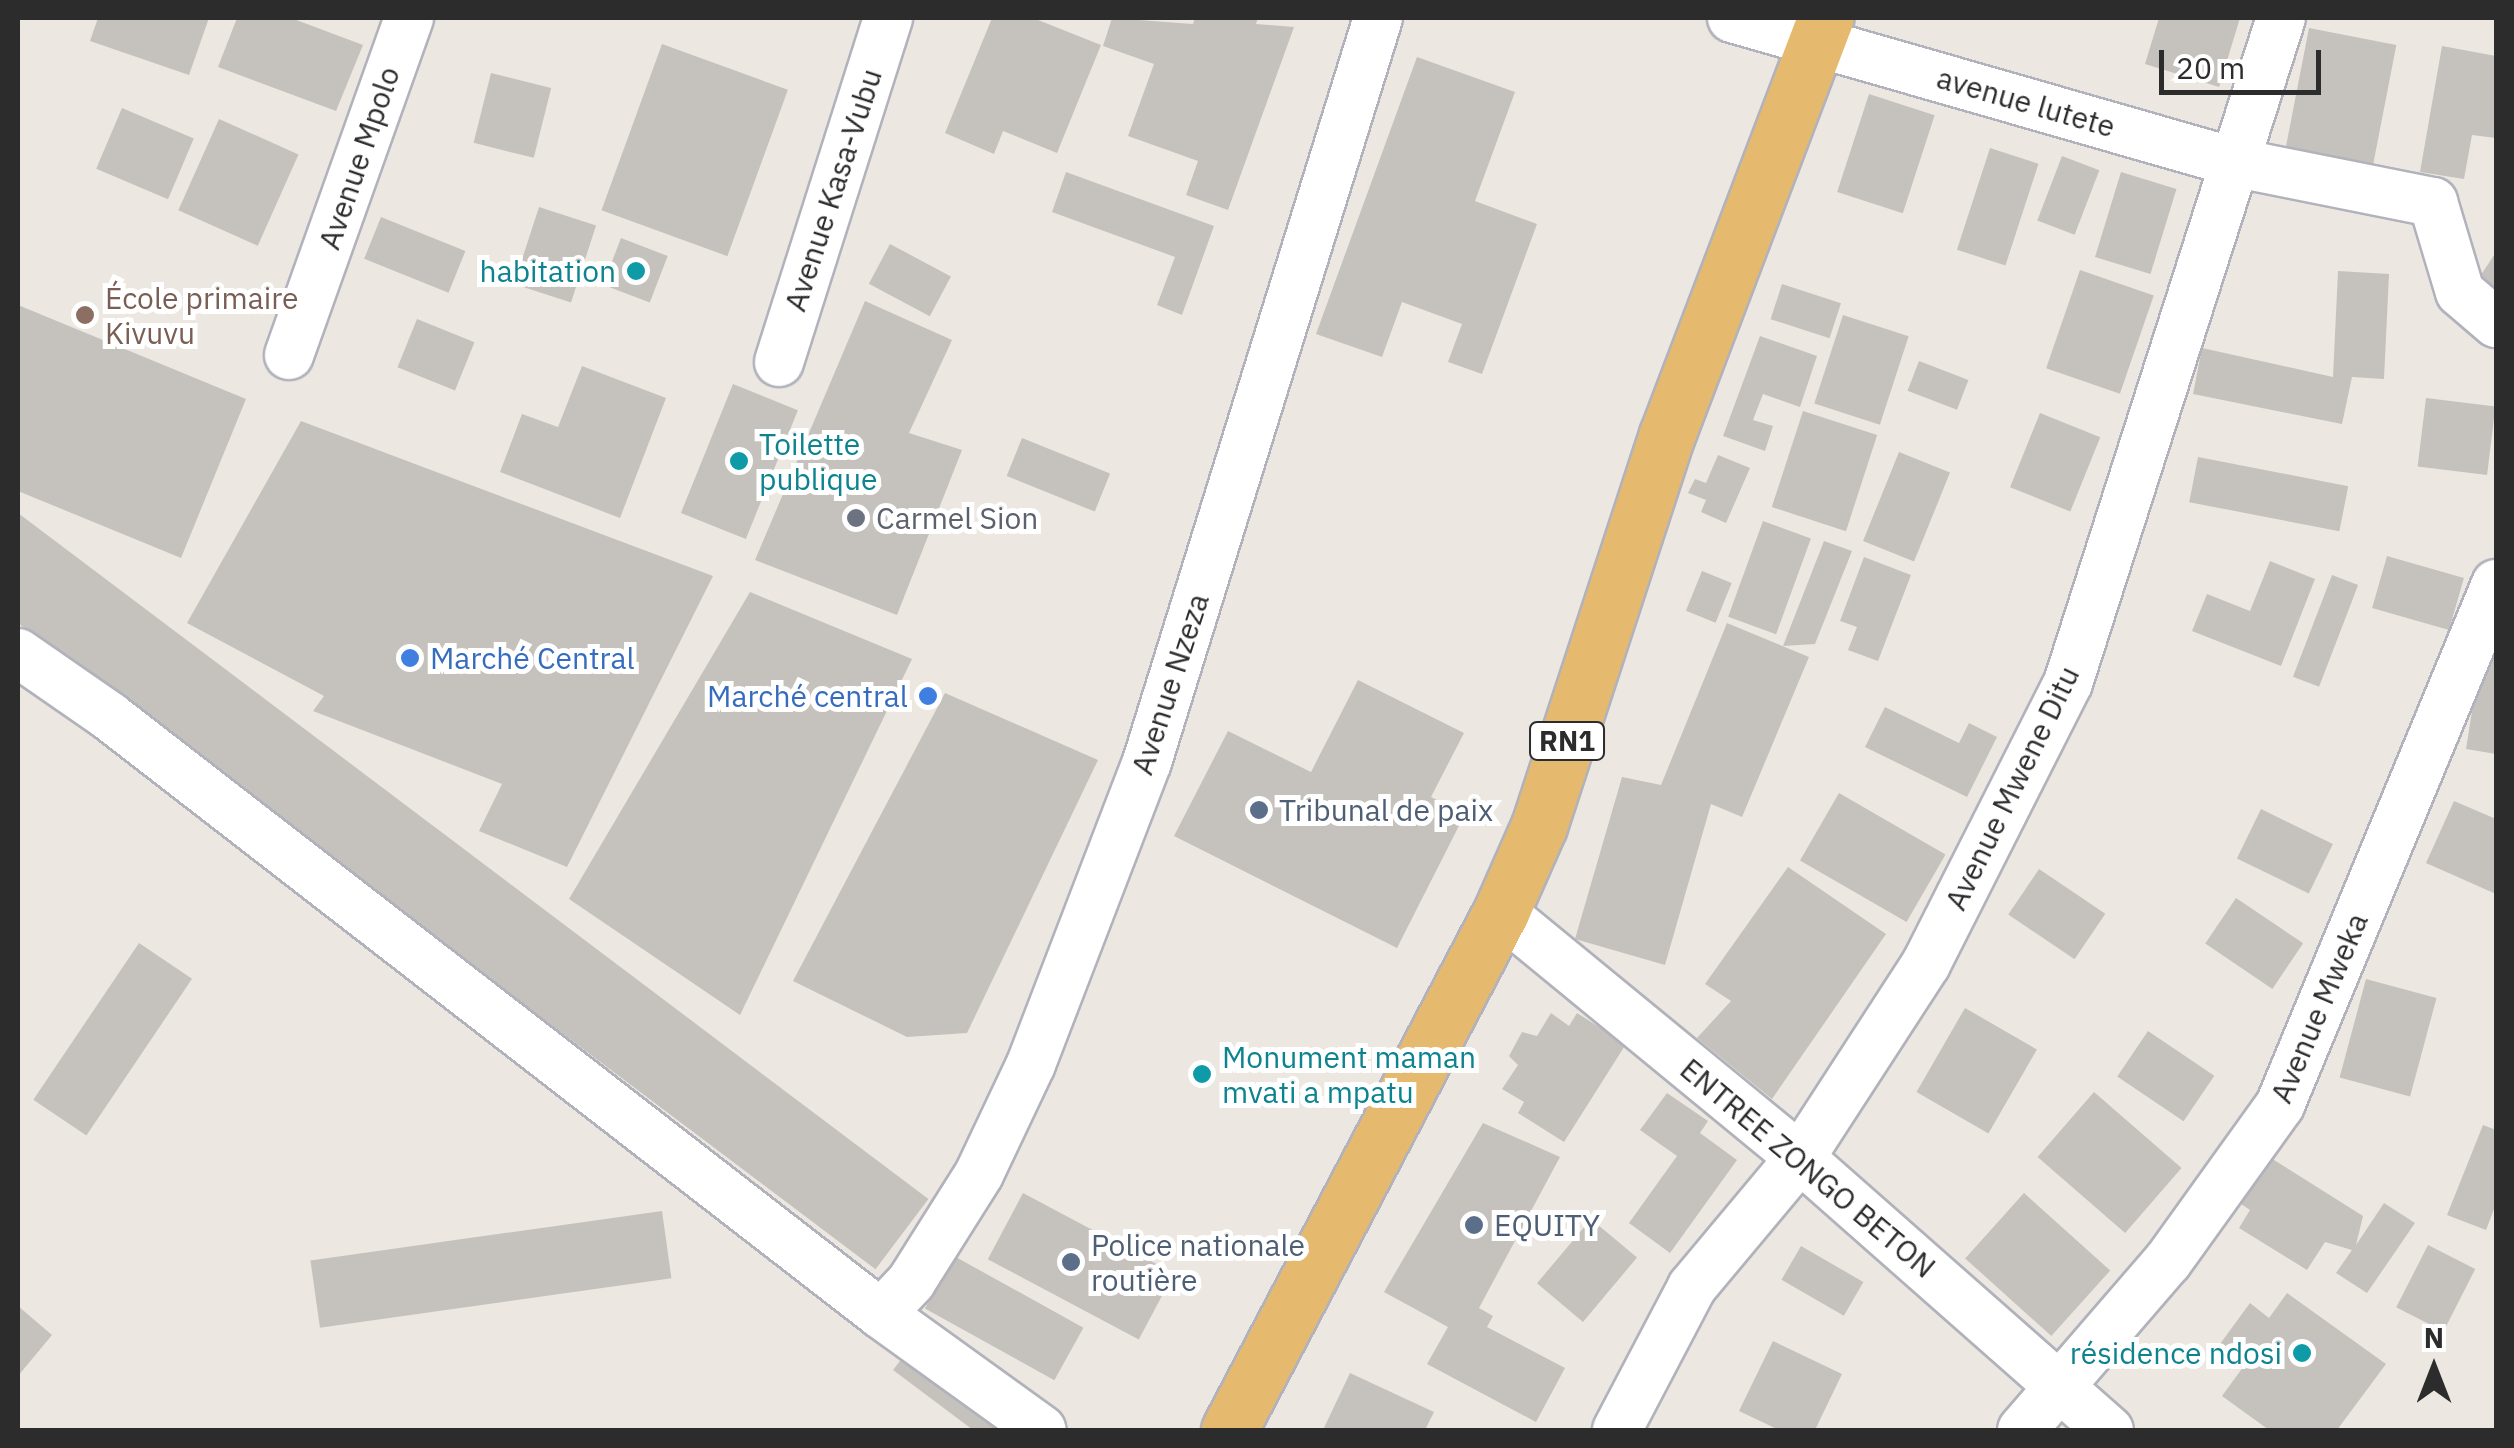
<!DOCTYPE html>
<html>
<head>
<meta charset="utf-8">
<style>
  body { margin:0 }
  #map { position:relative; width:2514px; height:1448px; overflow:hidden; background:#ece8e1; font-family:"IBM Plex Sans",sans-serif }
  div>[style] { position:absolute }
  .building>* { inset:0; background:#c5c1bc; transform-origin:0 0 }
  .roads { filter:drop-shadow(2px 0 #b1b2bb) drop-shadow(-2px 0 #b1b2bb) drop-shadow(0 2px #b1b2bb) drop-shadow(0 -2px #b1b2bb) }
  .minor>* { height:48px; margin:-24px; padding:0 24px; transform-origin:24px; border-radius:24px; background:#fff }
  .trunk>* { height:55px; margin:-27.5px; padding:0 27.5px; transform-origin:27.5px; border-radius:27.5px; background:#e6ba6e }
  .dots>* { width:28px; height:28px; translate:-50% -50%; box-sizing:border-box; border:5px solid #fff; border-radius:50% }
  span { translate:-50% -50%; white-space:nowrap; text-align:center; line-height:1.15; -webkit-text-stroke:10px #fff; paint-order:stroke }
  .shield-label span { padding:2px 8px; background:#fff; border:2px solid; border-radius:8px; -webkit-text-stroke-width:0 }
  .shield-label { font-size:28px; color:#2c2c2c; font-weight:700 }
  .street-label { font-size:30px; color:#2c2c2c }
  .culture-label { font-size:30px; color:#0d838f }
  .right { translate:-100% -50%; text-align:right }
  .left { translate:0 -50%; text-align:left }
  .education-label { font-size:30px; color:#785e54 }
  .worship-label { font-size:30px; color:#5b616d }
  .shop-label { font-size:30px; color:#366cbe }
  .service-label { font-size:30px; color:#4e5e75 }
  .frame { position:absolute; inset:0; border:20px solid #2c2c2c; pointer-events:none }
  .north { position:absolute; left:2384px; top:1318px; width:100px; height:100px; -webkit-text-stroke:8px #fff; paint-order:stroke; rotate:0deg; font-size:28px; font-weight:700; line-height:40px; text-align:center; color:#2c2c2c }
  .north::after { content:''; display:block; margin:auto; width:35px; height:45px; background:#2c2c2c; clip-path:polygon(50% 0,100% 100%,50% 72%,0 100%) }
  .scale { position:absolute; left:2159px; top:50px; width:162px; height:45px; box-sizing:border-box; border:5px solid #2c2c2c; border-top:0; padding-left:12px; font-size:30px; line-height:35px; white-space:nowrap; color:#2c2c2c; -webkit-text-stroke:8px #fff; paint-order:stroke }
</style>
</head>
<body>
<div id="map">
  <div class="building">
    <div style="clip-path:polygon(98px 18px,209px 18px,189px 75px,90px 41px)"></div>
    <div style="clip-path:polygon(237px 18px,291px 18px,363px 45px,336px 111px,218px 67px)"></div>
    <div style="clip-path:polygon(992px 18px,1033px 18px,1101px 45px,1057px 153px,1003px 131px,994px 154px,945px 133px)"></div>
    <div style="clip-path:polygon(1112px 18px,1193px 24px,1195px 18px,1258px 18px,1256px 24px,1294px 27px,1228px 210px,1186px 195px,1198px 161px,1128px 136px,1154px 64px,1103px 46px)"></div>
    <div style="clip-path:polygon(2159px 18px,2240px 18px,2219px 87px,2145px 64px)"></div>
    <div style="left:2309px;top:28px;width:89px;height:123px;rotate:11deg"></div>
    <div style="left:662px;top:44px;width:134px;height:177px;rotate:20deg"></div>
    <div style="clip-path:polygon(2442px 46px,2496px 56px,2496px 138px,2472px 135px,2464px 179px,2420px 172px)"></div>
    <div style="clip-path:polygon(1417px 57px,1515px 92px,1475px 201px,1537px 224px,1482px 374px,1448px 362px,1462px 324px,1402px 302px,1382px 357px,1316px 334px)"></div>
    <div style="left:491px;top:73px;width:62px;height:72px;rotate:14deg"></div>
    <div style="left:1869px;top:94px;width:69px;height:103px;rotate:18deg"></div>
    <div style="left:122px;top:108px;width:78px;height:66px;rotate:23deg"></div>
    <div style="left:219px;top:119px;width:87px;height:100px;rotate:24deg"></div>
    <div style="left:1990px;top:148px;width:51px;height:107px;rotate:18deg"></div>
    <div style="left:2062px;top:156px;width:40px;height:69px;rotate:21deg"></div>
    <div style="clip-path:polygon(1066px 172px,1214px 226px,1182px 315px,1157px 305px,1175px 257px,1052px 212px)"></div>
    <div style="left:2121px;top:172px;width:58px;height:89px;rotate:17deg"></div>
    <div style="left:539px;top:207px;width:60px;height:81px;rotate:18deg"></div>
    <div style="left:381px;top:217px;width:91px;height:45px;rotate:22deg"></div>
    <div style="left:621px;top:238px;width:50px;height:50px;rotate:21deg"></div>
    <div style="left:890px;top:244px;width:69px;height:45px;rotate:28deg"></div>
    <div style="clip-path:polygon(2496px 252px,2496px 298px,2475px 284px)"></div>
    <div style="left:2080px;top:270px;width:78px;height:104px;rotate:19deg"></div>
    <div style="clip-path:polygon(2338px 271px,2389px 274px,2384px 379px,2352px 377px,2342px 424px,2193px 394px,2202px 348px,2333px 377px)"></div>
    <div style="left:1782px;top:284px;width:62px;height:37px;rotate:18deg"></div>
    <div style="clip-path:polygon(865px 301px,952px 340px,909px 433px,962px 450px,897px 615px,755px 560px)"></div>
    <div style="clip-path:polygon(18px 305px,246px 399px,181px 558px,18px 491px)"></div>
    <div style="left:1843px;top:315px;width:69px;height:93px;rotate:18deg"></div>
    <div style="left:417px;top:319px;width:62px;height:52px;rotate:22deg"></div>
    <div style="clip-path:polygon(1760px 336px,1817px 356px,1800px 407px,1763px 394px,1753px 420px,1773px 426px,1765px 451px,1723px 436px)"></div>
    <div style="left:1919px;top:361px;width:53px;height:32px;rotate:21deg"></div>
    <div style="clip-path:polygon(582px 366px,666px 398px,620px 518px,500px 472px,522px 414px,558px 427px)"></div>
    <div style="left:733px;top:384px;width:70px;height:139px;rotate:22deg"></div>
    <div style="left:2426px;top:398px;width:70px;height:69px;rotate:7deg"></div>
    <div style="left:1803px;top:411px;width:78px;height:101px;rotate:18deg"></div>
    <div style="left:2040px;top:413px;width:65px;height:80px;rotate:22deg"></div>
    <div style="clip-path:polygon(301px 421px,713px 576px,567px 867px,479px 831px,502px 784px,313px 711px,324px 696px,187px 623px)"></div>
    <div style="left:1022px;top:438px;width:95px;height:41px;rotate:22deg"></div>
    <div style="left:1899px;top:452px;width:55px;height:96px;rotate:22deg"></div>
    <div style="clip-path:polygon(1718px 455px,1750px 468px,1726px 523px,1701px 512px,1706px 500px,1688px 493px,1695px 479px,1706px 483px)"></div>
    <div style="left:2198px;top:457px;width:153px;height:46px;rotate:11deg"></div>
    <div style="left:18px;top:513px;width:1140px;height:88px;rotate:37deg"></div>
    <div style="left:1763px;top:521px;width:51px;height:102px;rotate:20deg"></div>
    <div style="clip-path:polygon(1824px 541px,1852px 551px,1815px 644px,1783px 646px)"></div>
    <div style="left:2387px;top:556px;width:80px;height:54px;rotate:16deg"></div>
    <div style="clip-path:polygon(1864px 557px,1911px 575px,1878px 661px,1848px 650px,1857px 627px,1840px 621px)"></div>
    <div style="clip-path:polygon(2270px 561px,2315px 579px,2281px 666px,2192px 631px,2207px 594px,2250px 611px)"></div>
    <div style="left:1702px;top:571px;width:32px;height:43px;rotate:22deg"></div>
    <div style="left:2332px;top:575px;width:28px;height:109px;rotate:21deg"></div>
    <div style="clip-path:polygon(750px 592px,912px 659px,740px 1015px,569px 899px)"></div>
    <div style="clip-path:polygon(1727px 623px,1809px 657px,1742px 817px,1711px 804px,1665px 965px,1575px 939px,1622px 777px,1661px 785px)"></div>
    <div style="clip-path:polygon(2483px 642px,2496px 645px,2496px 754px,2466px 749px)"></div>
    <div style="clip-path:polygon(1358px 680px,1464px 733px,1431px 797px,1465px 814px,1397px 948px,1174px 836px,1228px 731px,1311px 772px)"></div>
    <div style="clip-path:polygon(945px 693px,1098px 760px,967px 1033px,907px 1037px,793px 981px)"></div>
    <div style="clip-path:polygon(1885px 707px,1959px 743px,1969px 723px,1997px 737px,1967px 797px,1865px 747px)"></div>
    <div style="left:1839px;top:793px;width:123px;height:78px;rotate:30deg"></div>
    <div style="clip-path:polygon(2454px 801px,2496px 819px,2496px 894px,2426px 863px)"></div>
    <div style="left:2261px;top:809px;width:80px;height:55px;rotate:26deg"></div>
    <div style="clip-path:polygon(1788px 867px,1886px 934px,1772px 1099px,1697px 1038px,1731px 1001px,1705px 984px)"></div>
    <div style="left:2039px;top:869px;width:80px;height:55px;rotate:34deg"></div>
    <div style="left:2236px;top:898px;width:81px;height:55px;rotate:34deg"></div>
    <div style="left:139px;top:943px;width:64px;height:189px;rotate:34deg"></div>
    <div style="left:2366px;top:979px;width:73px;height:102px;rotate:15deg"></div>
    <div style="left:1965px;top:1008px;width:83px;height:97px;rotate:30deg"></div>
    <div style="clip-path:polygon(1551px 1013px,1569px 1026px,1577px 1013px,1626px 1044px,1564px 1142px,1518px 1113px,1524px 1102px,1502px 1089px,1518px 1065px,1509px 1056px,1522px 1032px,1537px 1036px)"></div>
    <div style="left:2148px;top:1031px;width:80px;height:55px;rotate:34deg"></div>
    <div style="left:2094px;top:1092px;width:116px;height:86px;rotate:41deg"></div>
    <div style="clip-path:polygon(1667px 1093px,1708px 1121px,1700px 1133px,1737px 1160px,1670px 1253px,1629px 1223px,1677px 1156px,1640px 1130px)"></div>
    <div style="clip-path:polygon(1483px 1123px,1560px 1157px,1479px 1308px,1493px 1316px,1487px 1327px,1565px 1368px,1536px 1422px,1427px 1364px,1448px 1327px,1384px 1292px)"></div>
    <div style="clip-path:polygon(2483px 1125px,2496px 1130px,2496px 1204px,2486px 1230px,2447px 1215px)"></div>
    <div style="clip-path:polygon(2258px 1150px,2363px 1216px,2356px 1245px,2384px 1203px,2415px 1223px,2367px 1293px,2336px 1273px,2352px 1250px,2325px 1242px,2307px 1270px,2239px 1228px,2250px 1210px,2229px 1196px)"></div>
    <div style="left:1023px;top:1193px;width:171px;height:75px;rotate:28deg"></div>
    <div style="left:2024px;top:1193px;width:116px;height:88px;rotate:42deg"></div>
    <div style="left:662px;top:1211px;width:68px;height:355px;rotate:82deg"></div>
    <div style="left:1591px;top:1219px;width:60px;height:84px;rotate:40deg"></div>
    <div style="left:2428px;top:1245px;width:53px;height:70px;rotate:27deg"></div>
    <div style="left:1801px;top:1246px;width:72px;height:39px;rotate:30deg"></div>
    <div style="left:954px;top:1256px;width:148px;height:60px;rotate:29deg"></div>
    <div style="clip-path:polygon(2287px 1293px,2386px 1364px,2337px 1430px,2269px 1430px,2222px 1396px,2246px 1363px,2220px 1344px,2250px 1303px,2269px 1318px)"></div>
    <div style="clip-path:polygon(18px 1306px,52px 1335px,18px 1376px)"></div>
    <div style="clip-path:polygon(1773px 1341px,1842px 1374px,1815px 1430px,1779px 1430px,1739px 1411px)"></div>
    <div style="clip-path:polygon(910px 1348px,1018px 1430px,973px 1430px,893px 1370px)"></div>
    <div style="clip-path:polygon(1350px 1373px,1434px 1412px,1425px 1430px,1323px 1430px)"></div>
  </div>
  <div class="roads">
    <div class="minor">
      <div style="left:1732px;top:18px;width:525px;rotate:16.02deg"></div>
      <div style="left:2237px;top:163px;width:200px;rotate:11.3deg"></div>
      <div style="left:2433px;top:202px;width:94px;rotate:73.3deg"></div>
      <div style="left:2460px;top:292px;width:48px;rotate:40.7deg"></div>
      <div style="left:289px;top:355px;width:358px;rotate:-70.4deg"></div>
      <div style="left:779px;top:362px;width:361px;rotate:-72.4deg"></div>
      <div style="left:18px;top:653px;width:111px;rotate:34.7deg"></div>
      <div style="left:109px;top:716px;width:977px;rotate:37.76deg"></div>
      <div style="left:881px;top:1314px;width:198px;rotate:35.8deg"></div>
      <div style="left:1501px;top:912px;width:387px;rotate:39.4deg"></div>
      <div style="left:1800px;top:1158px;width:412px;rotate:41.4deg"></div>
      <div style="left:881px;top:1314px;width:44px;rotate:-46.8deg"></div>
      <div style="left:911px;top:1282px;width:128px;rotate:-57.8deg"></div>
      <div style="left:979px;top:1174px;width:122px;rotate:-64.7deg"></div>
      <div style="left:1031px;top:1064px;width:324px;rotate:-69deg"></div>
      <div style="left:1147px;top:762px;width:779px;rotate:-72.75deg"></div>
      <div style="left:1617px;top:1430px;width:161px;rotate:-62.3deg"></div>
      <div style="left:1692px;top:1287px;width:168px;rotate:-50.1deg"></div>
      <div style="left:1800px;top:1158px;width:231px;rotate:-57deg"></div>
      <div style="left:1926px;top:964px;width:315px;rotate:-63.2deg"></div>
      <div style="left:2068px;top:683px;width:698px;rotate:-72.24deg"></div>
      <div style="left:2022px;top:1430px;width:223px;rotate:-49.2deg"></div>
      <div style="left:2168px;top:1261px;width:192px;rotate:-54.3deg"></div>
      <div style="left:2280px;top:1105px;width:564px;rotate:-67.48deg"></div>
    </div>
    <div class="trunk">
      <div style="left:1229px;top:1430px;width:585px;rotate:-62.3deg"></div>
      <div style="left:1501px;top:912px;width:94px;rotate:-66.2deg"></div>
      <div style="left:1539px;top:826px;width:411px;rotate:-71.9deg"></div>
      <div style="left:1667px;top:435px;width:446px;rotate:-69.2deg"></div>
    </div>
  </div>
  <div class="dots">
    <div style="left:636px;top:271px;background:#0f9aa8"></div>
    <div style="left:85px;top:315px;background:#8d6e63"></div>
    <div style="left:739px;top:461px;background:#0f9aa8"></div>
    <div style="left:856px;top:518px;background:#6b7280"></div>
    <div style="left:410px;top:658px;background:#3f7fe0"></div>
    <div style="left:928px;top:696px;background:#3f7fe0"></div>
    <div style="left:1259px;top:810px;background:#5c6f8a"></div>
    <div style="left:1202px;top:1074px;background:#0f9aa8"></div>
    <div style="left:1474px;top:1225px;background:#5c6f8a"></div>
    <div style="left:1071px;top:1262px;background:#5c6f8a"></div>
    <div style="left:2302px;top:1353px;background:#0f9aa8"></div>
  </div>
  <div class="shield-label">
    <span style="left:1567px;top:741px">RN1</span>
  </div>
  <div class="street-label">
    <span style="left:2026px;top:102px;rotate:16deg">avenue lutete</span>
    <span style="left:359px;top:158px;rotate:-71deg">Avenue Mpolo</span>
    <span style="left:833px;top:190px;rotate:-72deg">Avenue Kasa-Vubu</span>
    <span style="left:1170px;top:684px;rotate:-72deg">Avenue Nzeza</span>
    <span style="left:2012px;top:788px;rotate:-64deg">Avenue Mwene Ditu</span>
    <span style="left:2319px;top:1008px;rotate:-67deg">Avenue Mweka</span>
    <span style="left:1808px;top:1168px;rotate:40deg">ENTREE ZONGO BETON</span>
  </div>
  <div class="culture-label">
    <span class="right" style="left:616px;top:271px">habitation</span>
    <span class="left" style="left:759px;top:461px">Toilette<br>publique</span>
    <span class="left" style="left:1222px;top:1074px">Monument maman<br>mvati a mpatu</span>
    <span class="right" style="left:2282px;top:1353px">résidence ndosi</span>
  </div>
  <div class="education-label">
    <span class="left" style="left:105px;top:315px">École primaire<br>Kivuvu</span>
  </div>
  <div class="worship-label">
    <span class="left" style="left:876px;top:518px">Carmel Sion</span>
  </div>
  <div class="shop-label">
    <span class="left" style="left:430px;top:658px">Marché Central</span>
    <span class="right" style="left:908px;top:696px">Marché central</span>
  </div>
  <div class="service-label">
    <span class="left" style="left:1279px;top:810px">Tribunal de paix</span>
    <span class="left" style="left:1494px;top:1225px">EQUITY</span>
    <span class="left" style="left:1091px;top:1262px">Police nationale<br>routière</span>
  </div>
  <div class="frame"></div>
  <div class="north">N</div>
  <div class="scale">20 m</div>
</div>
</body>
</html>
